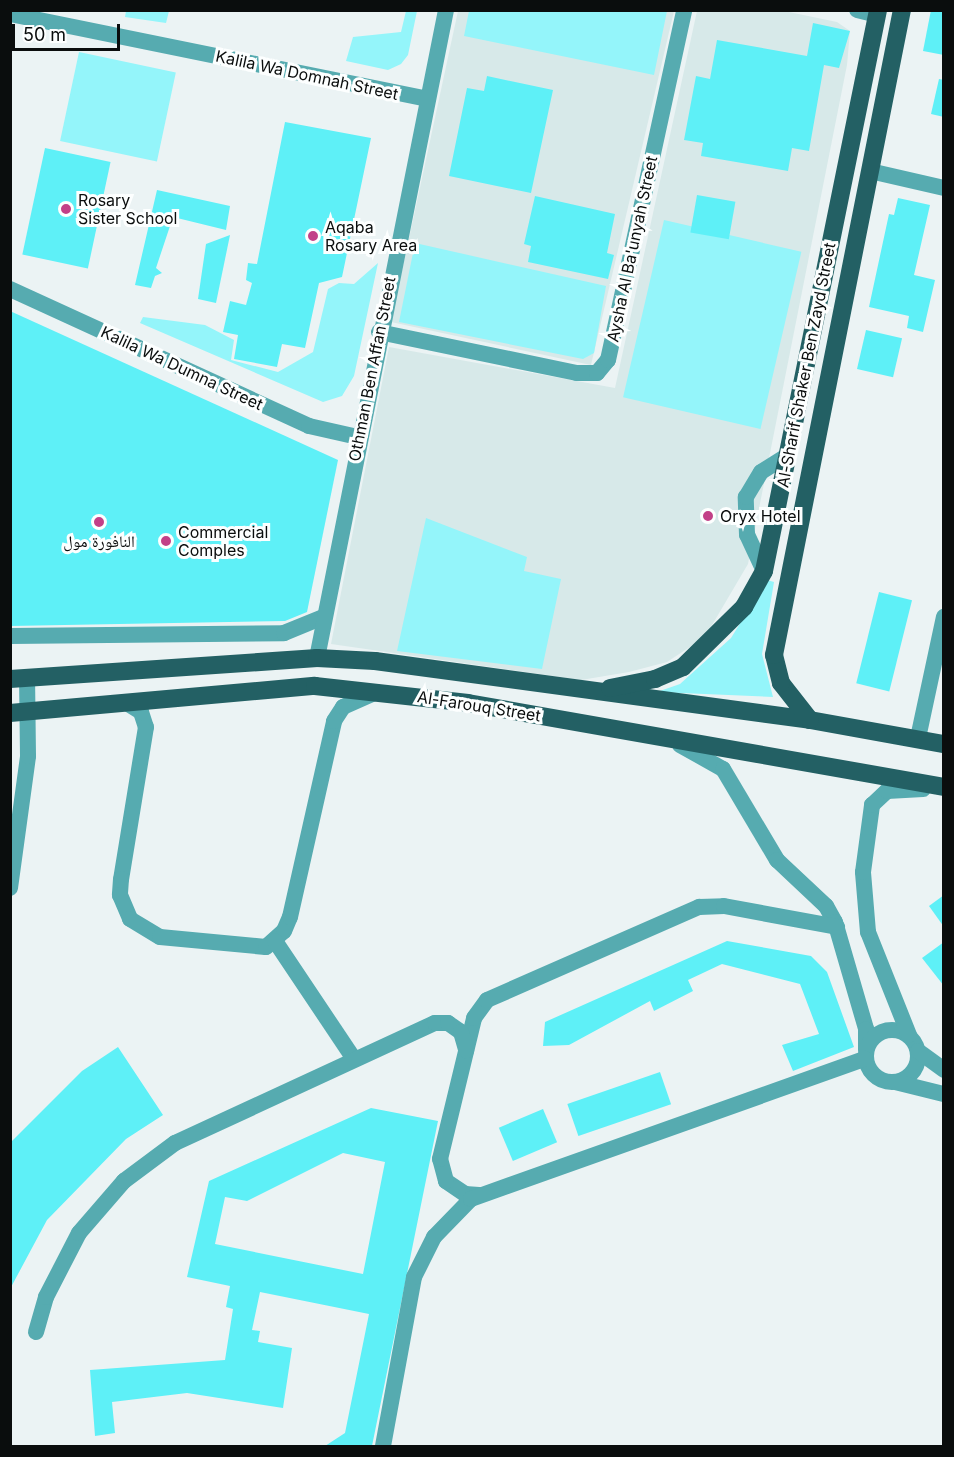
<!DOCTYPE html>
<html>
<head>
<meta charset="utf-8">
<style>
  body { margin:0 }
  #map { position:relative; width:954px; height:1457px; overflow:hidden; background:#ebf3f4; font-family:Inter,"Noto Naskh Arabic",sans-serif }
  div>[style] { position:absolute }
  .built>* { inset:0; background:#d7e9e9 }
  .green>* { inset:0; background:#94f5fa; transform-origin:0 0 }
  .building>* { inset:0; background:#5ef0f7; transform-origin:0 0 }
  .minor>* { height:16px; margin:-8px; padding:0 8px; transform-origin:8px; border-radius:8px; background:#56abb0 }
  .minor>.ring { margin:-8px; padding:0; box-sizing:content-box; background:none; border:16px solid #56abb0; border-radius:50% }
  .major>* { height:18px; margin:-9px; padding:0 9px; transform-origin:9px; border-radius:9px; background:#236064 }
  .dots>* { width:16px; height:16px; translate:-50% -50%; box-sizing:border-box; border:3px solid #fdffff; border-radius:50% }
  span { translate:-50% -50%; white-space:nowrap; text-align:center; line-height:1.15; -webkit-text-stroke:6px #fdffff; paint-order:stroke }
  .street-label { font-size:16px; color:#0a0d0d }
  .poi-label { font-size:16px; color:#0a0d0d }
  .left { translate:0 -50%; text-align:left }
  .frame { position:absolute; inset:0; border:12px solid #0a0d0d; pointer-events:none }
  .scale { position:absolute; left:12px; top:24px; width:108px; height:27px; box-sizing:border-box; border:3px solid #0a0d0d; border-top:0; padding-left:8px; font-size:18px; line-height:21px; white-space:nowrap; color:#0a0d0d; -webkit-text-stroke:4px #fdffff; paint-order:stroke }
</style>
</head>
<body>
<div id="map">
  <div class="built">
    <div style="clip-path:polygon(458px 11px,674px 11px,591px 365px,391px 322px)"></div>
    <div style="clip-path:polygon(697px 11px,784px 11px,837px 22px,850px 31px,847px 65px,748px 564px,705px 637px,667px 662px,629px 672px,581px 680px,331px 644px,389px 347px,615px 388px)"></div>
  </div>
  <div class="green">
    <div style="clip-path:polygon(126px 11px,126px 10px,169px 11px,166px 23px,125px 17px)"></div>
    <div style="clip-path:polygon(406px 11px,417px 11px,408px 55px,401px 64px,388px 70px,346px 61px,353px 37px,401px 32px)"></div>
    <div style="clip-path:polygon(469px 11px,469px 10px,667px 11px,654px 75px,464px 36px)"></div>
    <div style="left:79px;top:52px;width:99px;height:91px;rotate:12deg"></div>
    <div style="left:664px;top:220px;width:141px;height:182px;rotate:13deg"></div>
    <div style="clip-path:polygon(415px 243px,606px 286px,594px 353px,583px 359px,399px 322px)"></div>
    <div style="clip-path:polygon(378px 263px,354px 376px,342px 396px,323px 402px,140px 323px,143px 317px,205px 325px,234px 340px,231px 360px,278px 372px,313px 352px,328px 289px,339px 283px,354px 284px)"></div>
    <div style="clip-path:polygon(426px 518px,527px 557px,524px 571px,561px 579px,542px 669px,397px 651px)"></div>
    <div style="clip-path:polygon(767px 580px,774px 582px,762px 654px,773px 697px,657px 692px,680px 684px,731px 638px)"></div>
  </div>
  <div class="building">
    <div style="clip-path:polygon(931px 10px,944px 10px,944px 55px,923px 51px)"></div>
    <div style="clip-path:polygon(813px 23px,850px 31px,839px 68px,824px 65px,809px 151px,792px 148px,788px 171px,701px 156px,703px 143px,684px 140px,696px 76px,710px 79px,717px 40px,807px 56px)"></div>
    <div style="clip-path:polygon(487px 76px,553px 90px,531px 193px,449px 176px,467px 88px,484px 91px)"></div>
    <div style="clip-path:polygon(939px 79px,944px 80px,944px 117px,931px 114px)"></div>
    <div style="clip-path:polygon(285px 122px,371px 138px,342px 277px,319px 283px,305px 348px,282px 344px,277px 367px,234px 359px,238px 335px,223px 332px,230px 301px,246px 305px,252px 283px,246px 280px,248px 263px,257px 264px)"></div>
    <div style="left:45px;top:148px;width:67px;height:109px;rotate:12deg"></div>
    <div style="clip-path:polygon(157px 190px,230px 206px,226px 230px,173px 217px,156px 268px,162px 273px,155px 276px,151px 288px,135px 285px)"></div>
    <div style="left:697px;top:195px;width:39px;height:38px;rotate:10deg"></div>
    <div style="clip-path:polygon(535px 196px,615px 214px,607px 253px,614px 255px,608px 279px,528px 262px,531px 246px,524px 244px)"></div>
    <div style="clip-path:polygon(898px 198px,930px 205px,914px 275px,935px 280px,923px 332px,907px 328px,909px 316px,869px 307px,889px 214px,894px 215px)"></div>
    <div style="clip-path:polygon(230px 235px,216px 303px,198px 299px,206px 244px)"></div>
    <div style="clip-path:polygon(10px 311px,338px 460px,307px 612px,285px 621px,10px 626px)"></div>
    <div style="left:866px;top:330px;width:37px;height:40px;rotate:13deg"></div>
    <div style="left:879px;top:592px;width:34px;height:94px;rotate:14deg"></div>
    <div style="clip-path:polygon(944px 895px,944px 927px,929px 906px)"></div>
    <div style="clip-path:polygon(727px 941px,811px 956px,827px 972px,854px 1047px,793px 1071px,782px 1045px,819px 1034px,800px 984px,722px 964px,688px 980px,693px 991px,654px 1011px,650px 1001px,569px 1045px,543px 1046px,545px 1022px)"></div>
    <div style="clip-path:polygon(944px 942px,944px 986px,922px 958px)"></div>
    <div style="clip-path:polygon(118px 1047px,163px 1115px,126px 1139px,47px 1220px,10px 1289px,10px 1143px,82px 1071px)"></div>
    <div style="left:660px;top:1072px;width:34px;height:98px;rotate:71deg"></div>
    <div style="clip-path:polygon(evenodd,371px 1108px,438px 1121px,372px 1446px,325px 1446px,345px 1433px,369px 1314px,260px 1292px,252px 1330px,260px 1331px,258px 1342px,292px 1348px,283px 1408px,187px 1393px,112px 1402px,115px 1433px,95px 1436px,90px 1370px,225px 1360px,233px 1309px,226px 1307px,230px 1286px,187px 1277px,209px 1181px,371px 1108px,343px 1153px,385px 1162px,363px 1274px,215px 1244px,225px 1197px,247px 1201px,343px 1153px)"></div>
    <div style="left:543px;top:1109px;width:36px;height:48px;rotate:67deg"></div>
  </div>
  <div class="minor">
    <div style="left:857px;top:10px;width:21px;rotate:14deg"></div>
    <div style="left:10px;top:14px;width:426px;rotate:11.5deg"></div>
    <div style="left:870px;top:171px;width:76px;rotate:12.9deg"></div>
    <div style="left:10px;top:289px;width:329px;rotate:24.6deg"></div>
    <div style="left:309px;top:426px;width:50px;rotate:12.7deg"></div>
    <div style="left:379px;top:332px;width:202px;rotate:11.7deg"></div>
    <div style="left:577px;top:373px;width:20px"></div>
    <div style="left:597px;top:373px;width:17px;rotate:-50deg"></div>
    <div style="left:608px;top:360px;width:358px;rotate:-77.7deg"></div>
    <div style="left:764px;top:571px;width:40px;rotate:-115deg"></div>
    <div style="left:747px;top:535px;width:38px;rotate:-92deg"></div>
    <div style="left:746px;top:497px;width:29px;rotate:-59deg"></div>
    <div style="left:761px;top:472px;width:31px;rotate:-32deg"></div>
    <div style="left:10px;top:636px;width:274px;rotate:-0.6deg"></div>
    <div style="left:284px;top:633px;width:42px;rotate:-22.3deg"></div>
    <div style="left:317px;top:658px;width:661px;rotate:-78.74deg"></div>
    <div style="left:125px;top:702px;width:19px;rotate:32deg"></div>
    <div style="left:141px;top:712px;width:16px;rotate:72deg"></div>
    <div style="left:146px;top:727px;width:154px;rotate:99.3deg"></div>
    <div style="left:121px;top:879px;width:16px;rotate:94deg"></div>
    <div style="left:120px;top:895px;width:26px;rotate:67deg"></div>
    <div style="left:130px;top:919px;width:35px;rotate:31deg"></div>
    <div style="left:160px;top:937px;width:106px;rotate:5.4deg"></div>
    <div style="left:266px;top:947px;width:24px;rotate:-42deg"></div>
    <div style="left:284px;top:931px;width:15px;rotate:-67deg"></div>
    <div style="left:290px;top:917px;width:201px;rotate:-77.3deg"></div>
    <div style="left:334px;top:721px;width:17px;rotate:-57deg"></div>
    <div style="left:343px;top:707px;width:37px;rotate:-24deg"></div>
    <div style="left:918px;top:738px;width:124px;rotate:-77.9deg"></div>
    <div style="left:680px;top:745px;width:49px;rotate:29.2deg"></div>
    <div style="left:723px;top:769px;width:106px;rotate:59.3deg"></div>
    <div style="left:777px;top:860px;width:67px;rotate:43.2deg"></div>
    <div style="left:826px;top:906px;width:18px;rotate:61deg"></div>
    <div style="left:835px;top:922px;width:111px;rotate:73.8deg"></div>
    <div style="left:866px;top:1029px;width:21px;rotate:90deg"></div>
    <div style="left:10px;top:888px;width:133px;rotate:-82.2deg"></div>
    <div style="left:28px;top:756px;width:77px;rotate:-90.7deg"></div>
    <div style="left:275px;top:941px;width:142px;rotate:56.2deg"></div>
    <div class="ring" style="left:866px;top:1030px;width:36px;height:36px"></div>
    <div style="left:909px;top:1035px;width:111px;rotate:-111.7deg"></div>
    <div style="left:868px;top:932px;width:60px;rotate:-94.8deg"></div>
    <div style="left:863px;top:872px;width:68px;rotate:-82.3deg"></div>
    <div style="left:872px;top:805px;width:21px;rotate:-43deg"></div>
    <div style="left:887px;top:791px;width:36px;rotate:-3deg"></div>
    <div style="left:918px;top:1051px;width:32px;rotate:36deg"></div>
    <div style="left:895px;top:1082px;width:50px;rotate:13.8deg"></div>
    <div style="left:479px;top:1195px;width:14px;rotate:-176deg"></div>
    <div style="left:465px;top:1194px;width:23px;rotate:-146deg"></div>
    <div style="left:446px;top:1181px;width:23px;rotate:-105deg"></div>
    <div style="left:440px;top:1159px;width:145px;rotate:-76.4deg"></div>
    <div style="left:474px;top:1018px;width:22px;rotate:-54deg"></div>
    <div style="left:487px;top:1000px;width:232px;rotate:-23.7deg"></div>
    <div style="left:699px;top:907px;width:25px;rotate:-2deg"></div>
    <div style="left:724px;top:906px;width:115px;rotate:10.5deg"></div>
    <div style="left:36px;top:1332px;width:36px;rotate:-74deg"></div>
    <div style="left:46px;top:1297px;width:72px;rotate:-62.7deg"></div>
    <div style="left:79px;top:1233px;width:69px;rotate:-49.1deg"></div>
    <div style="left:124px;top:1181px;width:64px;rotate:-36.7deg"></div>
    <div style="left:175px;top:1143px;width:286px;rotate:-24.8deg"></div>
    <div style="left:435px;top:1023px;width:13px"></div>
    <div style="left:448px;top:1023px;width:16px;rotate:35deg"></div>
    <div style="left:461px;top:1032px;width:19px;rotate:74deg"></div>
    <div style="left:383px;top:1446px;width:172px;rotate:-79.6deg"></div>
    <div style="left:414px;top:1277px;width:45px;rotate:-63.4deg"></div>
    <div style="left:434px;top:1237px;width:53px;rotate:-45.8deg"></div>
    <div style="left:471px;top:1199px;width:418px;rotate:-19.6deg"></div>
  </div>
  <div class="major">
    <div style="left:10px;top:679px;width:308px;rotate:-3.9deg"></div>
    <div style="left:317px;top:658px;width:58px;rotate:3deg"></div>
    <div style="left:375px;top:661px;width:439px;rotate:7.7deg"></div>
    <div style="left:810px;top:720px;width:136px;rotate:10.2deg"></div>
    <div style="left:610px;top:688px;width:46px;rotate:-11.3deg"></div>
    <div style="left:655px;top:679px;width:30px;rotate:-23deg"></div>
    <div style="left:683px;top:667px;width:86px;rotate:-44.5deg"></div>
    <div style="left:744px;top:607px;width:41px;rotate:-60.9deg"></div>
    <div style="left:764px;top:571px;width:572px;rotate:-78.51deg"></div>
    <div style="left:10px;top:713px;width:306px;rotate:-5.1deg"></div>
    <div style="left:315px;top:686px;width:154px;rotate:6.3deg"></div>
    <div style="left:468px;top:703px;width:483px;rotate:10deg"></div>
    <div style="left:810px;top:720px;width:47px;rotate:-128.1deg"></div>
    <div style="left:781px;top:683px;width:29px;rotate:-104deg"></div>
    <div style="left:774px;top:655px;width:658px;rotate:-78.78deg"></div>
  </div>
  <div class="dots">
    <div style="left:66px;top:209px;background:#c24088"></div>
    <div style="left:313px;top:236px;background:#c24088"></div>
    <div style="left:708px;top:516px;background:#c24088"></div>
    <div style="left:99px;top:522px;background:#c24088"></div>
    <div style="left:166px;top:541px;background:#c24088"></div>
  </div>
  <div class="street-label">
    <span style="left:307px;top:75px;rotate:12deg">Kalila Wa Domnah Street</span>
    <span style="left:632px;top:249px;rotate:-78deg">Aysha Al Ba'unyah Street</span>
    <span style="left:806px;top:365px;rotate:-79deg">Al-Sharif Shaker Ben Zayd Street</span>
    <span style="left:182px;top:368px;rotate:25deg">Kalila Wa Dumna Street</span>
    <span style="left:372px;top:369px;rotate:-79deg">Othman Ben Affan Street</span>
    <span style="left:479px;top:706px;rotate:9deg">Al-Farouq Street</span>
  </div>
  <div class="poi-label">
    <span class="left" style="left:78px;top:209px">Rosary<br>Sister School</span>
    <span class="left" style="left:325px;top:236px">Aqaba<br>Rosary Area</span>
    <span class="left" style="left:720px;top:516px">Oryx Hotel</span>
    <span class="left" style="left:178px;top:541px">Commercial<br>Comples</span>
    <span style="left:99px;top:541px">النافورة مول</span>
  </div>
  <div class="frame"></div>
  <div class="scale">50 m</div>
</div>
</body>
</html>
